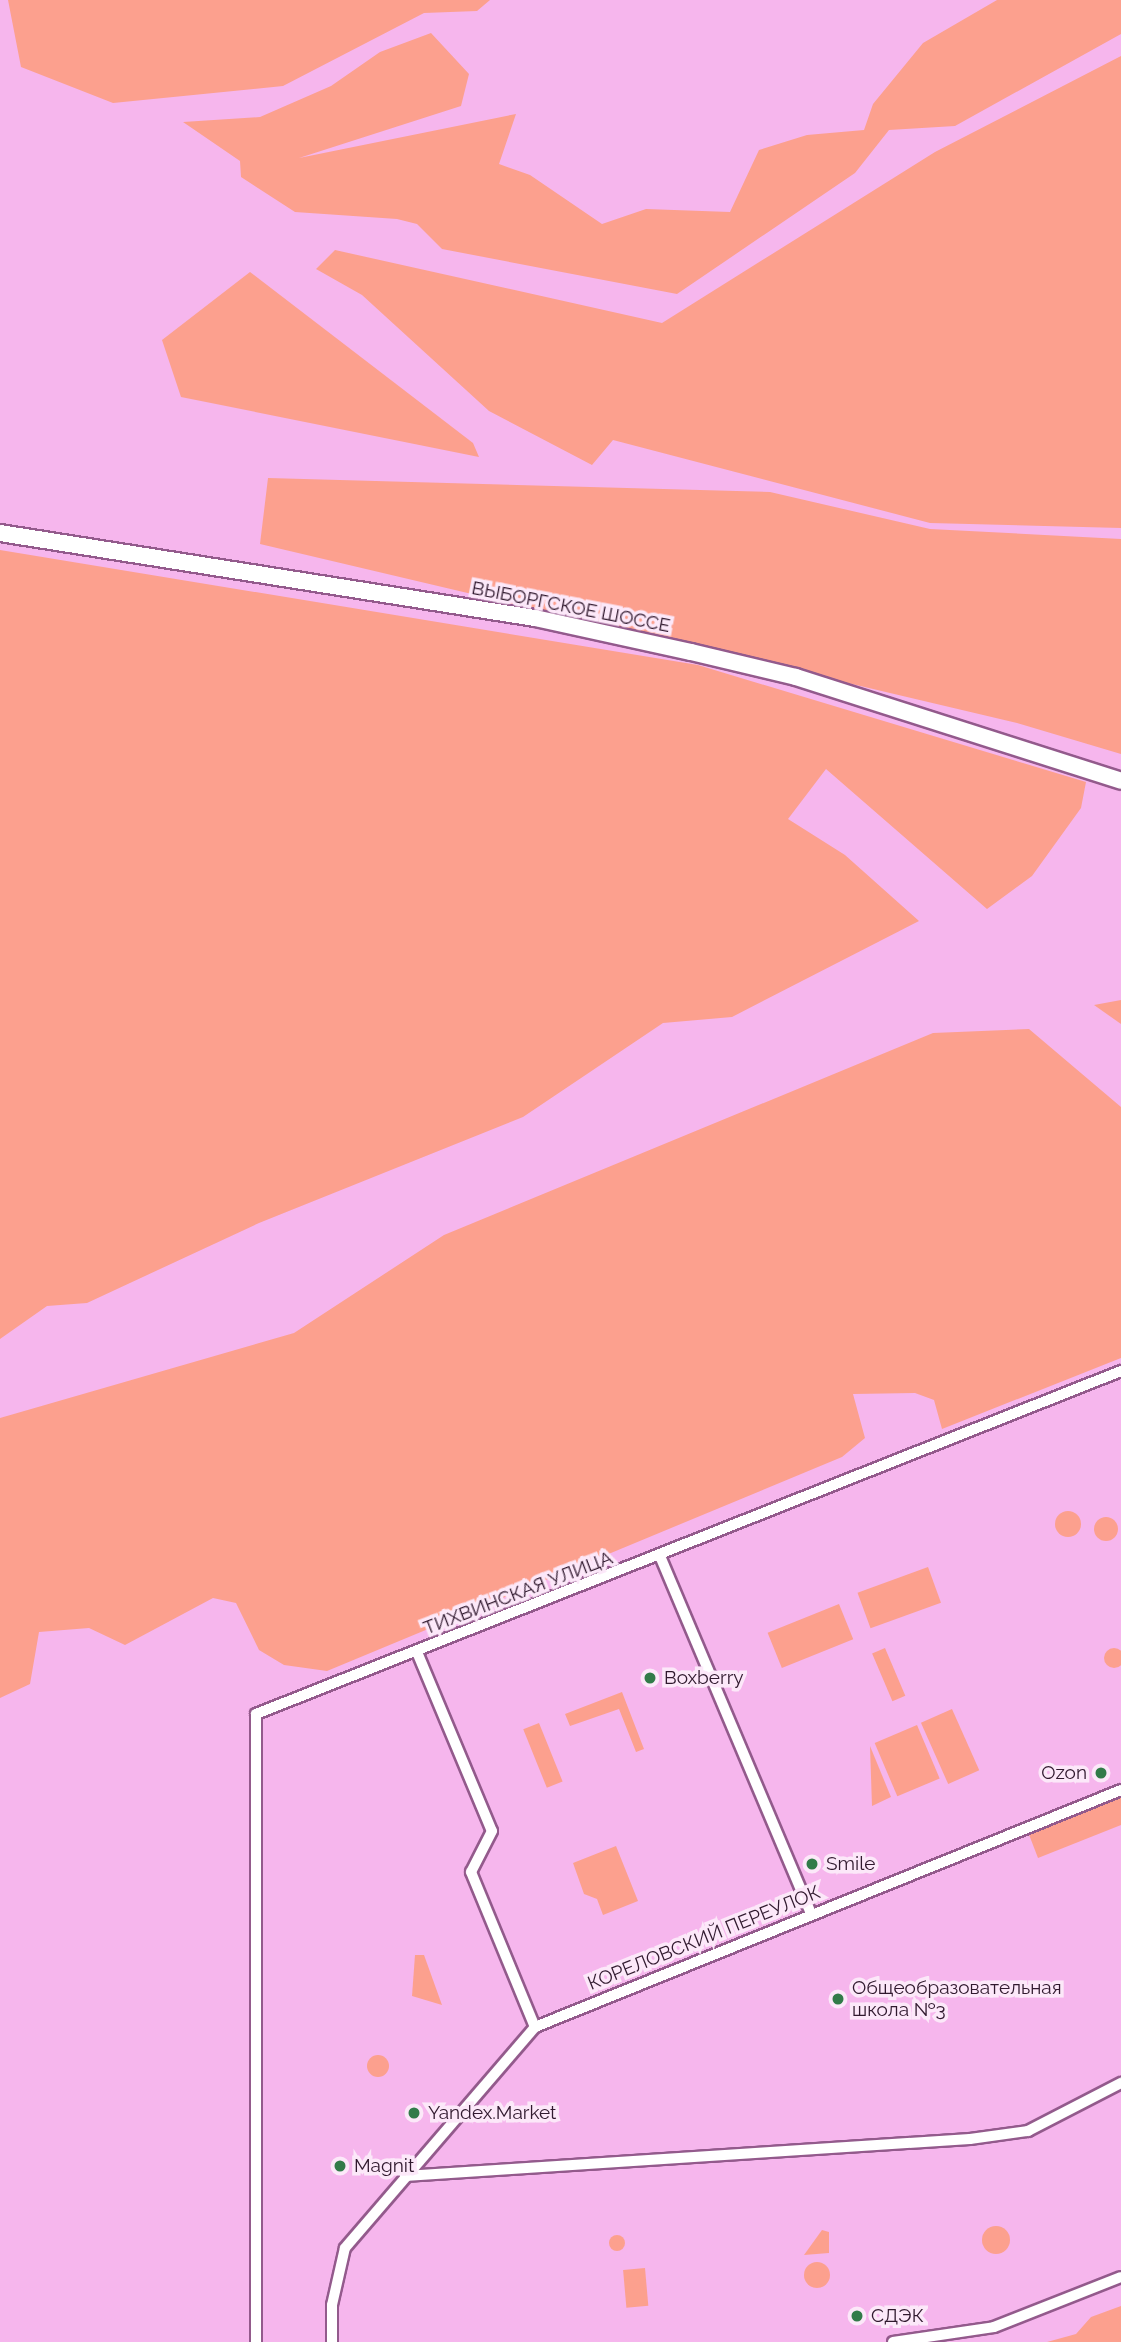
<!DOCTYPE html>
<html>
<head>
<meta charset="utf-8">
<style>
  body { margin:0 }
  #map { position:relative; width:1121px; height:2342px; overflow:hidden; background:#f6b6ed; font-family:Raleway,sans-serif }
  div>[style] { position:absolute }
  .green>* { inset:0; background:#fca08e; transform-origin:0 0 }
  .round { border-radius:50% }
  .roads { filter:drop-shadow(2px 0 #935a8c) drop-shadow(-2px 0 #935a8c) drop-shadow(0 2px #935a8c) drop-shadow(0 -2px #935a8c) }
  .street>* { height:10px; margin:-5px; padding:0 5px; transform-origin:5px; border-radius:5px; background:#fff }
  .primary>* { height:16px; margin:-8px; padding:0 8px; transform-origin:8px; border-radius:8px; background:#fff }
  .dots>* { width:19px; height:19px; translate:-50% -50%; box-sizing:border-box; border:4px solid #fce8f9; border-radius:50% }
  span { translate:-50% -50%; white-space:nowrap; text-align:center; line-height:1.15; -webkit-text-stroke:7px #fce8f9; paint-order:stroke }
  .street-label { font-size:19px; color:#30192e }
  .poi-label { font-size:19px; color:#30192e }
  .left { translate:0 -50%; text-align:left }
  .right { translate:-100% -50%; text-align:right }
</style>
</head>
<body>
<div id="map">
  <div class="green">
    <div style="clip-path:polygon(8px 0,490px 0,477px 11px,424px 13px,283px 86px,113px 103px,21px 67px)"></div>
    <div style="clip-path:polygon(997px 0,1121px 0,1121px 34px,955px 126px,889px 130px,855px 173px,677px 294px,442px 249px,417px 224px,397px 219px,295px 212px,241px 177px,240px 161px,183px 122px,260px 117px,331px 86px,380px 52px,431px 33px,469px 74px,461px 106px,299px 158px,516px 114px,499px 164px,530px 175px,602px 224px,646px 209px,730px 212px,759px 150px,807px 135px,864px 130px,873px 104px,923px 43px)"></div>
    <div style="clip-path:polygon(1121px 56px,1121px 528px,930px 523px,613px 440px,592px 465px,489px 411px,362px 295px,316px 269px,335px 250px,662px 323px,935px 152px)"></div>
    <div style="clip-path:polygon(250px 272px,473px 443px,479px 457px,181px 397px,162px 340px)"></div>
    <div style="clip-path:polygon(268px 478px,770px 492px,930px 529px,1121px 539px,1121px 754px,1017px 723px,260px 544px)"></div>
    <div style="clip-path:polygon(0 550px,698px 665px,1086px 782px,1081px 808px,1032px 876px,987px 909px,826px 769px,788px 819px,845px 855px,919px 921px,732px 1017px,663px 1023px,523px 1117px,259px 1223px,87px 1303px,47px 1306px,0 1339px)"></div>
    <div style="clip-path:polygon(1121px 1000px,1121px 1024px,1094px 1005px)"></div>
    <div style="clip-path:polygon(1029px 1029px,1121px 1107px,1121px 1358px,942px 1429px,934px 1400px,915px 1393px,853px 1394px,865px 1438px,842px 1457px,327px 1671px,284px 1665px,259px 1650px,236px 1603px,213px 1598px,125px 1645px,89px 1628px,39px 1632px,30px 1684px,0 1698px,0 1418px,294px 1333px,444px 1235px,933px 1033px)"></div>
    <div class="round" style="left:1055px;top:1511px;width:26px;height:26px"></div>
    <div class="round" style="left:1094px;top:1517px;width:24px;height:24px"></div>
    <div style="left:928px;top:1567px;width:38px;height:75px;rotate:70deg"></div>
    <div style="left:839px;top:1604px;width:38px;height:77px;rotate:68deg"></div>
    <div style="left:885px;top:1648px;width:52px;height:14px;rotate:67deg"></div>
    <div class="round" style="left:1104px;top:1648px;width:20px;height:20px"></div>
    <div style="clip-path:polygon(622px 1692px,644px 1749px,636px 1752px,619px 1709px,570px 1726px,565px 1714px)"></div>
    <div style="left:952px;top:1709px;width:67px;height:34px;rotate:66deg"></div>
    <div style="left:539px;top:1723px;width:63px;height:17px;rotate:68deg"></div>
    <div style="left:917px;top:1725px;width:58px;height:46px;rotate:67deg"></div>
    <div style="clip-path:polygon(870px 1746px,891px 1797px,872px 1806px)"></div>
    <div style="clip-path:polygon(1121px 1797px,1121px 1825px,1038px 1858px,1028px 1832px)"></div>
    <div style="clip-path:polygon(616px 1846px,638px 1901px,603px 1915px,597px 1899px,584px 1894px,573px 1863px)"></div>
    <div style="clip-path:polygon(415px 1955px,424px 1955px,442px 2005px,412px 1996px)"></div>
    <div class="round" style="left:367px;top:2055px;width:22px;height:22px"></div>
    <div class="round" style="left:982px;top:2226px;width:28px;height:28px"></div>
    <div style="clip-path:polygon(822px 2230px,829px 2232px,829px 2253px,804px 2255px)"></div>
    <div class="round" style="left:609px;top:2235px;width:16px;height:16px"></div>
    <div class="round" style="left:804px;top:2262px;width:26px;height:26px"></div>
    <div style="left:645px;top:2268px;width:38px;height:22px;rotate:85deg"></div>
    <div style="clip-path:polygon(1121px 2306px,1121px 2342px,1047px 2342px,1076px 2334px,1091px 2317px)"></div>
  </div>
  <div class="roads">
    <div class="street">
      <div style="left:660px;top:1556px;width:389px;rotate:67.1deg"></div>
      <div style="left:417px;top:1652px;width:194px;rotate:67.3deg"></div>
      <div style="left:492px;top:1831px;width:46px;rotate:117.1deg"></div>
      <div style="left:471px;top:1872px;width:168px;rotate:67.6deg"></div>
      <div style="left:405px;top:2176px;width:566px;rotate:-3.75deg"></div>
      <div style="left:970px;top:2139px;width:59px;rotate:-7.9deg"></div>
      <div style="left:1028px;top:2131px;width:105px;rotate:-27.3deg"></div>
      <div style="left:256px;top:2342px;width:628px;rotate:-90deg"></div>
      <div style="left:256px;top:1714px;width:931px;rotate:-21.63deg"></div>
      <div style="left:332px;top:2342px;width:37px;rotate:-90deg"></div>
      <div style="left:332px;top:2305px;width:58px;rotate:-77.2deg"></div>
      <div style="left:345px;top:2248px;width:291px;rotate:-49.3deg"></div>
      <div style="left:535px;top:2027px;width:632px;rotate:-22.02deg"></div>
      <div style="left:893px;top:2342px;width:102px;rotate:-8.4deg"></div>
      <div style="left:994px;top:2327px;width:136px;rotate:-21.5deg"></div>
    </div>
    <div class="primary">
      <div style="left:0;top:533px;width:542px;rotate:9.03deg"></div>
      <div style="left:535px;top:618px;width:160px;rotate:12.3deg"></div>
      <div style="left:691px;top:652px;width:108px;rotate:13.4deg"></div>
      <div style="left:796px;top:677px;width:341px;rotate:17.7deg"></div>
    </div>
  </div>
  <div class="dots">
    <div style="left:650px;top:1678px;background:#327b49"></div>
    <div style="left:1101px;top:1773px;background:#327b49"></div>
    <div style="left:812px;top:1864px;background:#327b49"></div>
    <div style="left:838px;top:1999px;background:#327b49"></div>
    <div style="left:414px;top:2113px;background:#327b49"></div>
    <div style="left:340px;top:2166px;background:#327b49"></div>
    <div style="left:857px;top:2316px;background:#327b49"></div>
  </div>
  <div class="street-label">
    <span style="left:571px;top:607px;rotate:11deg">ВЫБОРГСКОЕ ШОССЕ</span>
    <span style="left:518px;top:1593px;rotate:-21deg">ТИХВИНСКАЯ УЛИЦА</span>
    <span style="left:704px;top:1938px;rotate:-22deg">КОРЕЛОВСКИЙ ПЕРЕУЛОК</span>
  </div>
  <div class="poi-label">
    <span class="left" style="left:664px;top:1678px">Boxberry</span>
    <span class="right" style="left:1087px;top:1773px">Ozon</span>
    <span class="left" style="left:826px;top:1864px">Smile</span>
    <span class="left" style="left:852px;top:1999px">Общеобразовательная<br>школа №3</span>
    <span class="left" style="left:428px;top:2113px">Yandex.Market</span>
    <span class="left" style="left:354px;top:2166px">Magnit</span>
    <span class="left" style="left:871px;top:2316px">СДЭК</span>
  </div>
</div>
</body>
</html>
